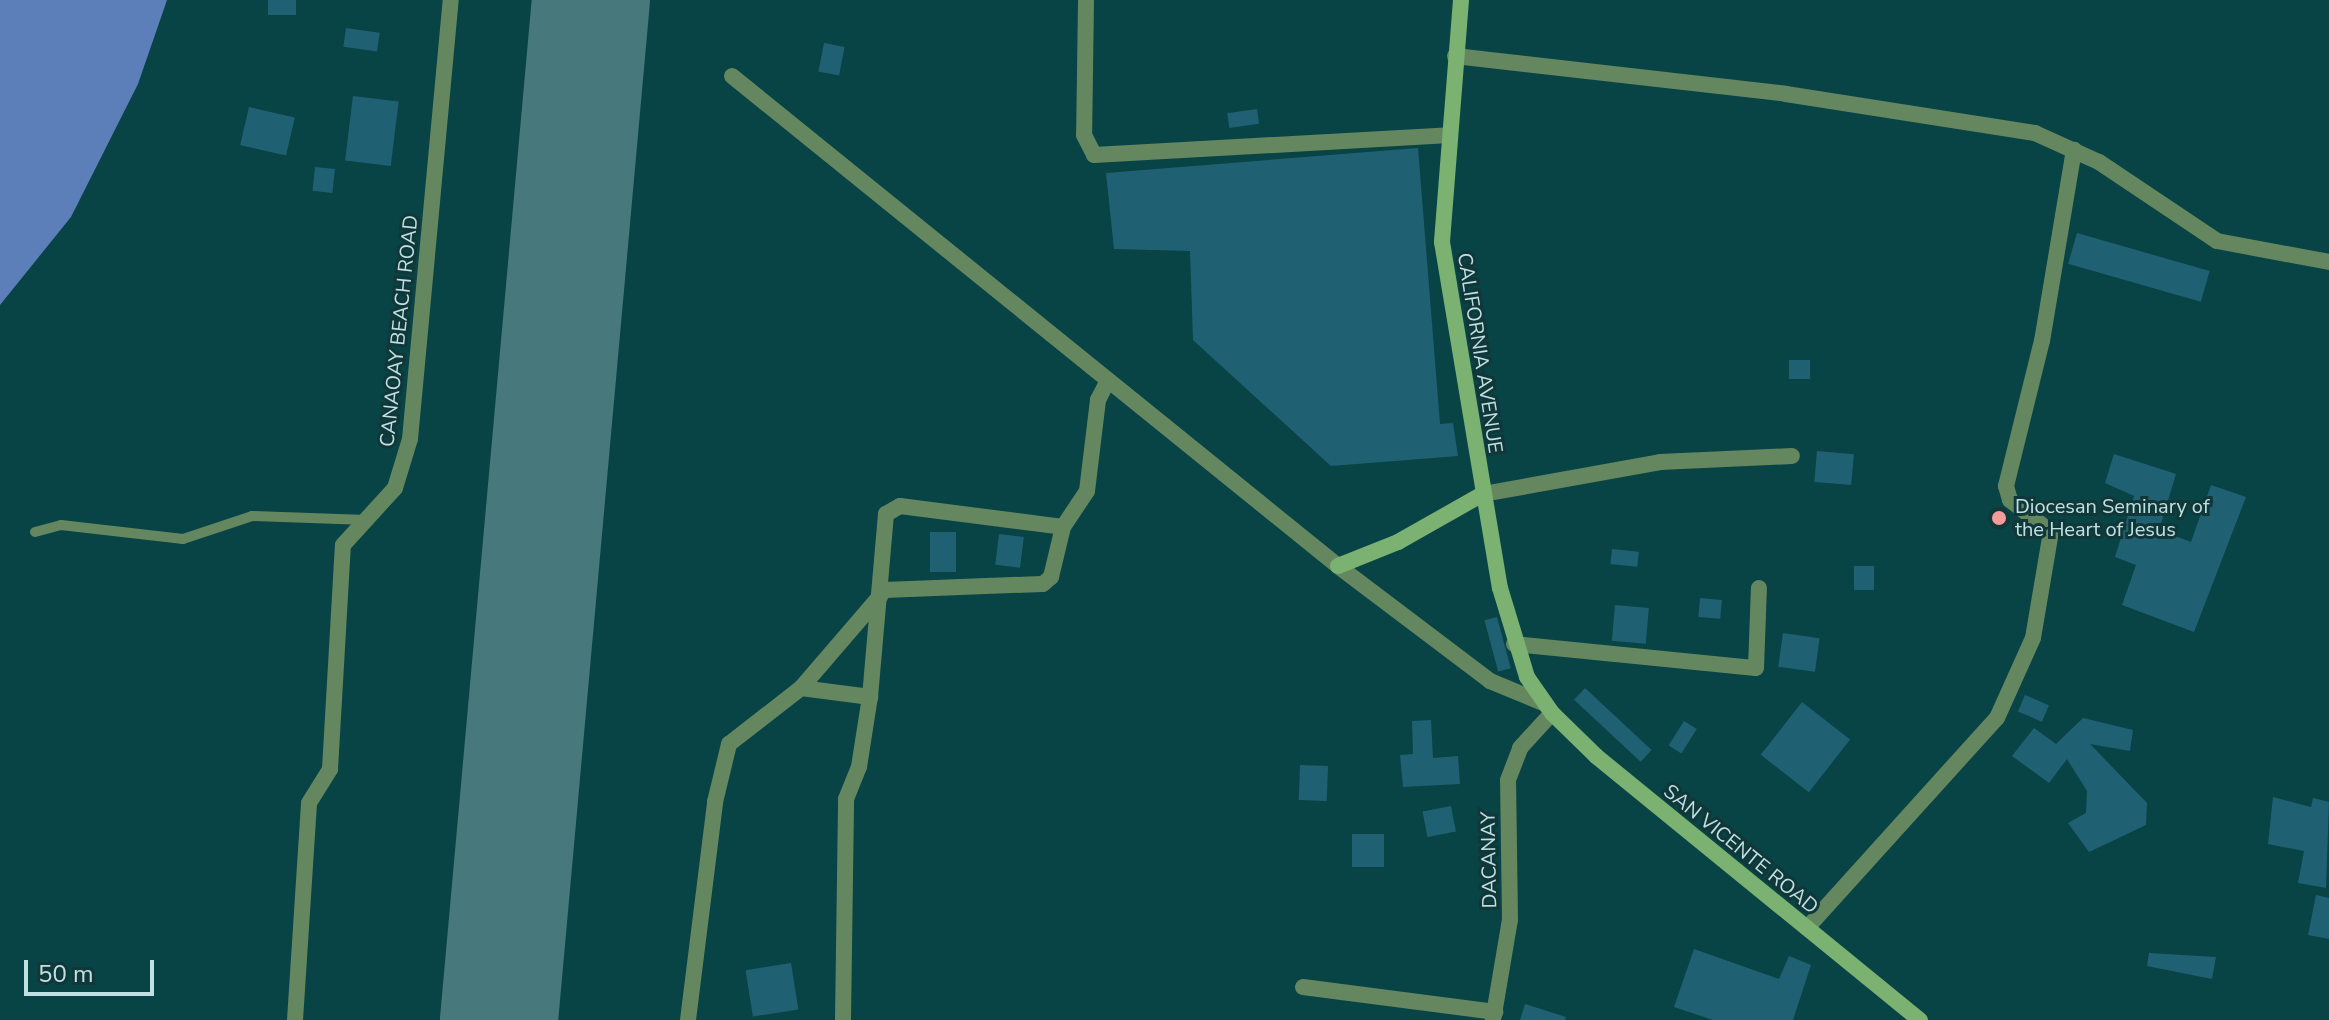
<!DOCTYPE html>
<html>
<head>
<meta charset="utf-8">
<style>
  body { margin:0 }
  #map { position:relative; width:2329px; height:1020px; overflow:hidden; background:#084346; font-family:"Nunito Sans",sans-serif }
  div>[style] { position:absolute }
  .water>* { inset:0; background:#5c7eb9 }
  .runway>* { height:118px; margin:-59px; padding:0 59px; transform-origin:59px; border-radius:59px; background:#47797c }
  .building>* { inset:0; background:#206073; transform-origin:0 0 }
  .lane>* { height:10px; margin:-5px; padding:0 5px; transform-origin:5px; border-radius:5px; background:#65875f }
  .street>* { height:16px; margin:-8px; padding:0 8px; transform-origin:8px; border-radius:8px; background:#65875f }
  .secondary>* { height:16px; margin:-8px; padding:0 8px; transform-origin:8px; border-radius:8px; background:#7bb171 }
  .dots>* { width:22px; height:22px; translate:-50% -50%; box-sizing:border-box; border:4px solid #113739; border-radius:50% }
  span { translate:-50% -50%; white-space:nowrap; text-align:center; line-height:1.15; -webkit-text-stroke:6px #113739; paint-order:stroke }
  .street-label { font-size:20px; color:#c0e1e3 }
  .poi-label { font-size:20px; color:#c0e1e3 }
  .left { translate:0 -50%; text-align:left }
  .scale { position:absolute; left:24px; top:960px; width:130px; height:36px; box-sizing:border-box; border:4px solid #c0e1e3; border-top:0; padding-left:10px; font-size:24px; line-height:28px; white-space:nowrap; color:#c0e1e3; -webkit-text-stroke:6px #113739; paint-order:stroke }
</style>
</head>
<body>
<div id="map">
  <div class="water">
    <div style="clip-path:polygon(0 0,167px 0,138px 84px,71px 217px,0 305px)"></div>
  </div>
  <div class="runway">
    <div style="left:499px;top:1020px;width:1024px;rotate:-84.85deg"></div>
  </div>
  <div class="building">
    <div style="left:268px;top:0;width:28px;height:15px"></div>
    <div style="left:346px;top:28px;width:34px;height:19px;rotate:8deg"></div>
    <div style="left:824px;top:43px;width:21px;height:29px;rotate:11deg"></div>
    <div style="left:353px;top:96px;width:46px;height:65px;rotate:7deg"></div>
    <div style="left:249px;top:107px;width:47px;height:39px;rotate:13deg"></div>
    <div style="left:1257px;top:109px;width:15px;height:30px;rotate:82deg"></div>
    <div style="clip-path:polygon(1418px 148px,1440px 424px,1453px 423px,1458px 456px,1331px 466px,1193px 340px,1190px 251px,1114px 249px,1106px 173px)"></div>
    <div style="left:315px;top:167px;width:20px;height:24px;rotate:6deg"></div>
    <div style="left:2077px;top:233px;width:138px;height:32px;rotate:16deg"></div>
    <div style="left:1789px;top:360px;width:21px;height:19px"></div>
    <div style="left:1817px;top:451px;width:37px;height:31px;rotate:5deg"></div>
    <div style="clip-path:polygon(2114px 454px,2176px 474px,2159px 530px,2191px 542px,2211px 485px,2246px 497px,2194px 632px,2122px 605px,2136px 565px,2115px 557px,2134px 496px,2105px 483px)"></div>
    <div style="left:930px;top:532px;width:26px;height:40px"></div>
    <div style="left:999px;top:534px;width:25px;height:31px;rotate:7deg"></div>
    <div style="left:1612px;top:549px;width:27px;height:15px;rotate:6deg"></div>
    <div style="left:1854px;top:566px;width:20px;height:24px"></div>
    <div style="left:1700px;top:598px;width:22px;height:19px;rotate:5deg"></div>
    <div style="left:1615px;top:605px;width:34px;height:36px;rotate:5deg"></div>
    <div style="left:1497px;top:617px;width:53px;height:13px;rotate:75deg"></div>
    <div style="left:1783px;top:633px;width:37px;height:34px;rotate:8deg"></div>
    <div style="left:1585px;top:688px;width:91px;height:16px;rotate:43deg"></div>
    <div style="left:2025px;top:695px;width:26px;height:18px;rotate:23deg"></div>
    <div style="left:1802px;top:702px;width:61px;height:67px;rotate:38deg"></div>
    <div style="clip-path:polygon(2083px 718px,2133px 730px,2130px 751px,2090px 744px,2147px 803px,2146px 825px,2089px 852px,2068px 823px,2086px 813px,2087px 791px,2067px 759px,2049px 783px,2012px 756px,2034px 728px,2056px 744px)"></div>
    <div style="clip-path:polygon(1431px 720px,1433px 758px,1458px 756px,1460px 784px,1403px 787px,1400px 755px,1413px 754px,1412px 721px)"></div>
    <div style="left:1684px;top:721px;width:15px;height:29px;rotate:32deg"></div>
    <div style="left:1300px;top:765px;width:28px;height:35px;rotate:2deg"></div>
    <div style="clip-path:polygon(2273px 797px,2311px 807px,2313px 798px,2329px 802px,2326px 888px,2298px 883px,2304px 851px,2268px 844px)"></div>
    <div style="left:1451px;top:806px;width:26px;height:29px;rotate:79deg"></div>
    <div style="left:1352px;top:834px;width:32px;height:33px"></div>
    <div style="clip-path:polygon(2316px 895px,2329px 898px,2329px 939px,2308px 935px)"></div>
    <div style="clip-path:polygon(1694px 949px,1779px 979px,1789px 956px,1811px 965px,1793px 1020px,1713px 1020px,1674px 1007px)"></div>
    <div style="clip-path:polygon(2149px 953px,2216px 957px,2212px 979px,2147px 966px)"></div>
    <div style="left:791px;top:963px;width:47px;height:46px;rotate:81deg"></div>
    <div style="clip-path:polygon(1525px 1004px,1566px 1017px,1565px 1020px,1520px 1020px)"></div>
  </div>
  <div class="lane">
    <div style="left:35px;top:532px;width:27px;rotate:-15deg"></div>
    <div style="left:61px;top:525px;width:123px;rotate:6.5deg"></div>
    <div style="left:183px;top:539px;width:73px;rotate:-18.4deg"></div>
    <div style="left:252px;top:516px;width:115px;rotate:2deg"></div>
  </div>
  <div class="street">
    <div style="left:1086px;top:0;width:135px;rotate:90.8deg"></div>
    <div style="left:1084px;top:135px;width:22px;rotate:63deg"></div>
    <div style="left:1094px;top:155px;width:356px;rotate:-3.2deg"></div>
    <div style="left:1455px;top:56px;width:333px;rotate:6.5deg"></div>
    <div style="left:1786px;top:94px;width:252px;rotate:8.9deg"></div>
    <div style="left:2035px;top:133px;width:70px;rotate:24.4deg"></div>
    <div style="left:2099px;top:162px;width:142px;rotate:33.8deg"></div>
    <div style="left:2217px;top:241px;width:114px;rotate:10.6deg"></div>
    <div style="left:732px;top:76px;width:779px;rotate:38.96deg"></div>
    <div style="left:1338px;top:566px;width:191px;rotate:37.1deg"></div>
    <div style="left:1490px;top:681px;width:57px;rotate:22.5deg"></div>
    <div style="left:1483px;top:494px;width:180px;rotate:-10.2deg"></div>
    <div style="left:1660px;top:462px;width:132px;rotate:-2.6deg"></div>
    <div style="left:884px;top:590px;width:159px;rotate:-2.2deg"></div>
    <div style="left:1043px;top:584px;width:11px;rotate:-41deg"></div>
    <div style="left:1051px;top:577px;width:51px;rotate:-76.5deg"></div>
    <div style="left:1063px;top:527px;width:43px;rotate:-56.3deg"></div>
    <div style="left:1087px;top:491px;width:92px;rotate:-83.1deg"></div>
    <div style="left:1098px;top:400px;width:22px;rotate:-63deg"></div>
    <div style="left:1514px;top:644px;width:243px;rotate:5.7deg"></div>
    <div style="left:1756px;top:668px;width:80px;rotate:-87.9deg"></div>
    <div style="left:801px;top:688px;width:70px;rotate:7.4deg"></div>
    <div style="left:1807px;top:928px;width:283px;rotate:-47.9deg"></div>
    <div style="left:1997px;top:718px;width:88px;rotate:-65.8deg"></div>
    <div style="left:2033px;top:638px;width:108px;rotate:-80.4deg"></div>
    <div style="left:2051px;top:532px;width:52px;rotate:-142deg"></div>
    <div style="left:2010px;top:500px;width:15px;rotate:-106deg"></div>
    <div style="left:2006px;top:486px;width:149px;rotate:-76.1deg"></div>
    <div style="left:2042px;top:341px;width:194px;rotate:-80.5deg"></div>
    <div style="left:1303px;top:987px;width:194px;rotate:7.4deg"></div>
    <div style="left:295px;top:1020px;width:217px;rotate:-86.3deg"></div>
    <div style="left:309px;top:803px;width:40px;rotate:-58deg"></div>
    <div style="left:330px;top:769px;width:224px;rotate:-86.7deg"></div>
    <div style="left:343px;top:545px;width:77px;rotate:-47.6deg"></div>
    <div style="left:395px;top:488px;width:51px;rotate:-73deg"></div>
    <div style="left:410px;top:439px;width:441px;rotate:-84.7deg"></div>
    <div style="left:688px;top:1020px;width:220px;rotate:-82.9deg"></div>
    <div style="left:715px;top:802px;width:60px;rotate:-76.4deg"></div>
    <div style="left:729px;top:744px;width:91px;rotate:-37.9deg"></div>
    <div style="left:801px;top:688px;width:123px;rotate:-49.3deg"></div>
    <div style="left:843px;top:1020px;width:221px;rotate:-89.2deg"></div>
    <div style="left:846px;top:799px;width:35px;rotate:-68deg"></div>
    <div style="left:859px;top:767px;width:71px;rotate:-81.1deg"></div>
    <div style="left:870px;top:697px;width:184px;rotate:-85deg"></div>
    <div style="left:886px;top:514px;width:16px;rotate:-30deg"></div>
    <div style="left:900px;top:506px;width:164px;rotate:7.3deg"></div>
    <div style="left:1493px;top:1020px;width:101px;rotate:-80.4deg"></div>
    <div style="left:1510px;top:920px;width:140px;rotate:-90.8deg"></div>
    <div style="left:1508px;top:780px;width:34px;rotate:-69deg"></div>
    <div style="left:1520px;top:748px;width:47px;rotate:-47.6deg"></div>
  </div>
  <div class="secondary">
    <div style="left:1461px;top:0;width:243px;rotate:94.5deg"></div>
    <div style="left:1442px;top:242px;width:351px;rotate:80.5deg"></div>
    <div style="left:1500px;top:588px;width:93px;rotate:73.1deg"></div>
    <div style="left:1527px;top:677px;width:44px;rotate:55.2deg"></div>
    <div style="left:1552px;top:713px;width:62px;rotate:44.3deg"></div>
    <div style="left:1596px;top:756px;width:418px;rotate:39.2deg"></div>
    <div style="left:1338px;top:566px;width:65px;rotate:-21.8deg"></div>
    <div style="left:1398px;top:542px;width:98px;rotate:-29.5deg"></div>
  </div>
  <div class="dots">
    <div style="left:1999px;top:518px;background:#f59b9a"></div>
  </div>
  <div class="street-label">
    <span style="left:399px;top:331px;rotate:-84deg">CANAOAY BEACH ROAD</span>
    <span style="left:1480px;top:353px;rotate:81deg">CALIFORNIA AVENUE</span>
    <span style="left:1741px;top:849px;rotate:39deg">SAN VICENTE ROAD</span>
    <span style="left:1489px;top:860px;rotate:-91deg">DACANAY</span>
  </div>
  <div class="poi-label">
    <span class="left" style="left:2015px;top:518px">Diocesan Seminary of<br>the Heart of Jesus</span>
  </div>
  <div class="scale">50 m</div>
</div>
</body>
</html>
